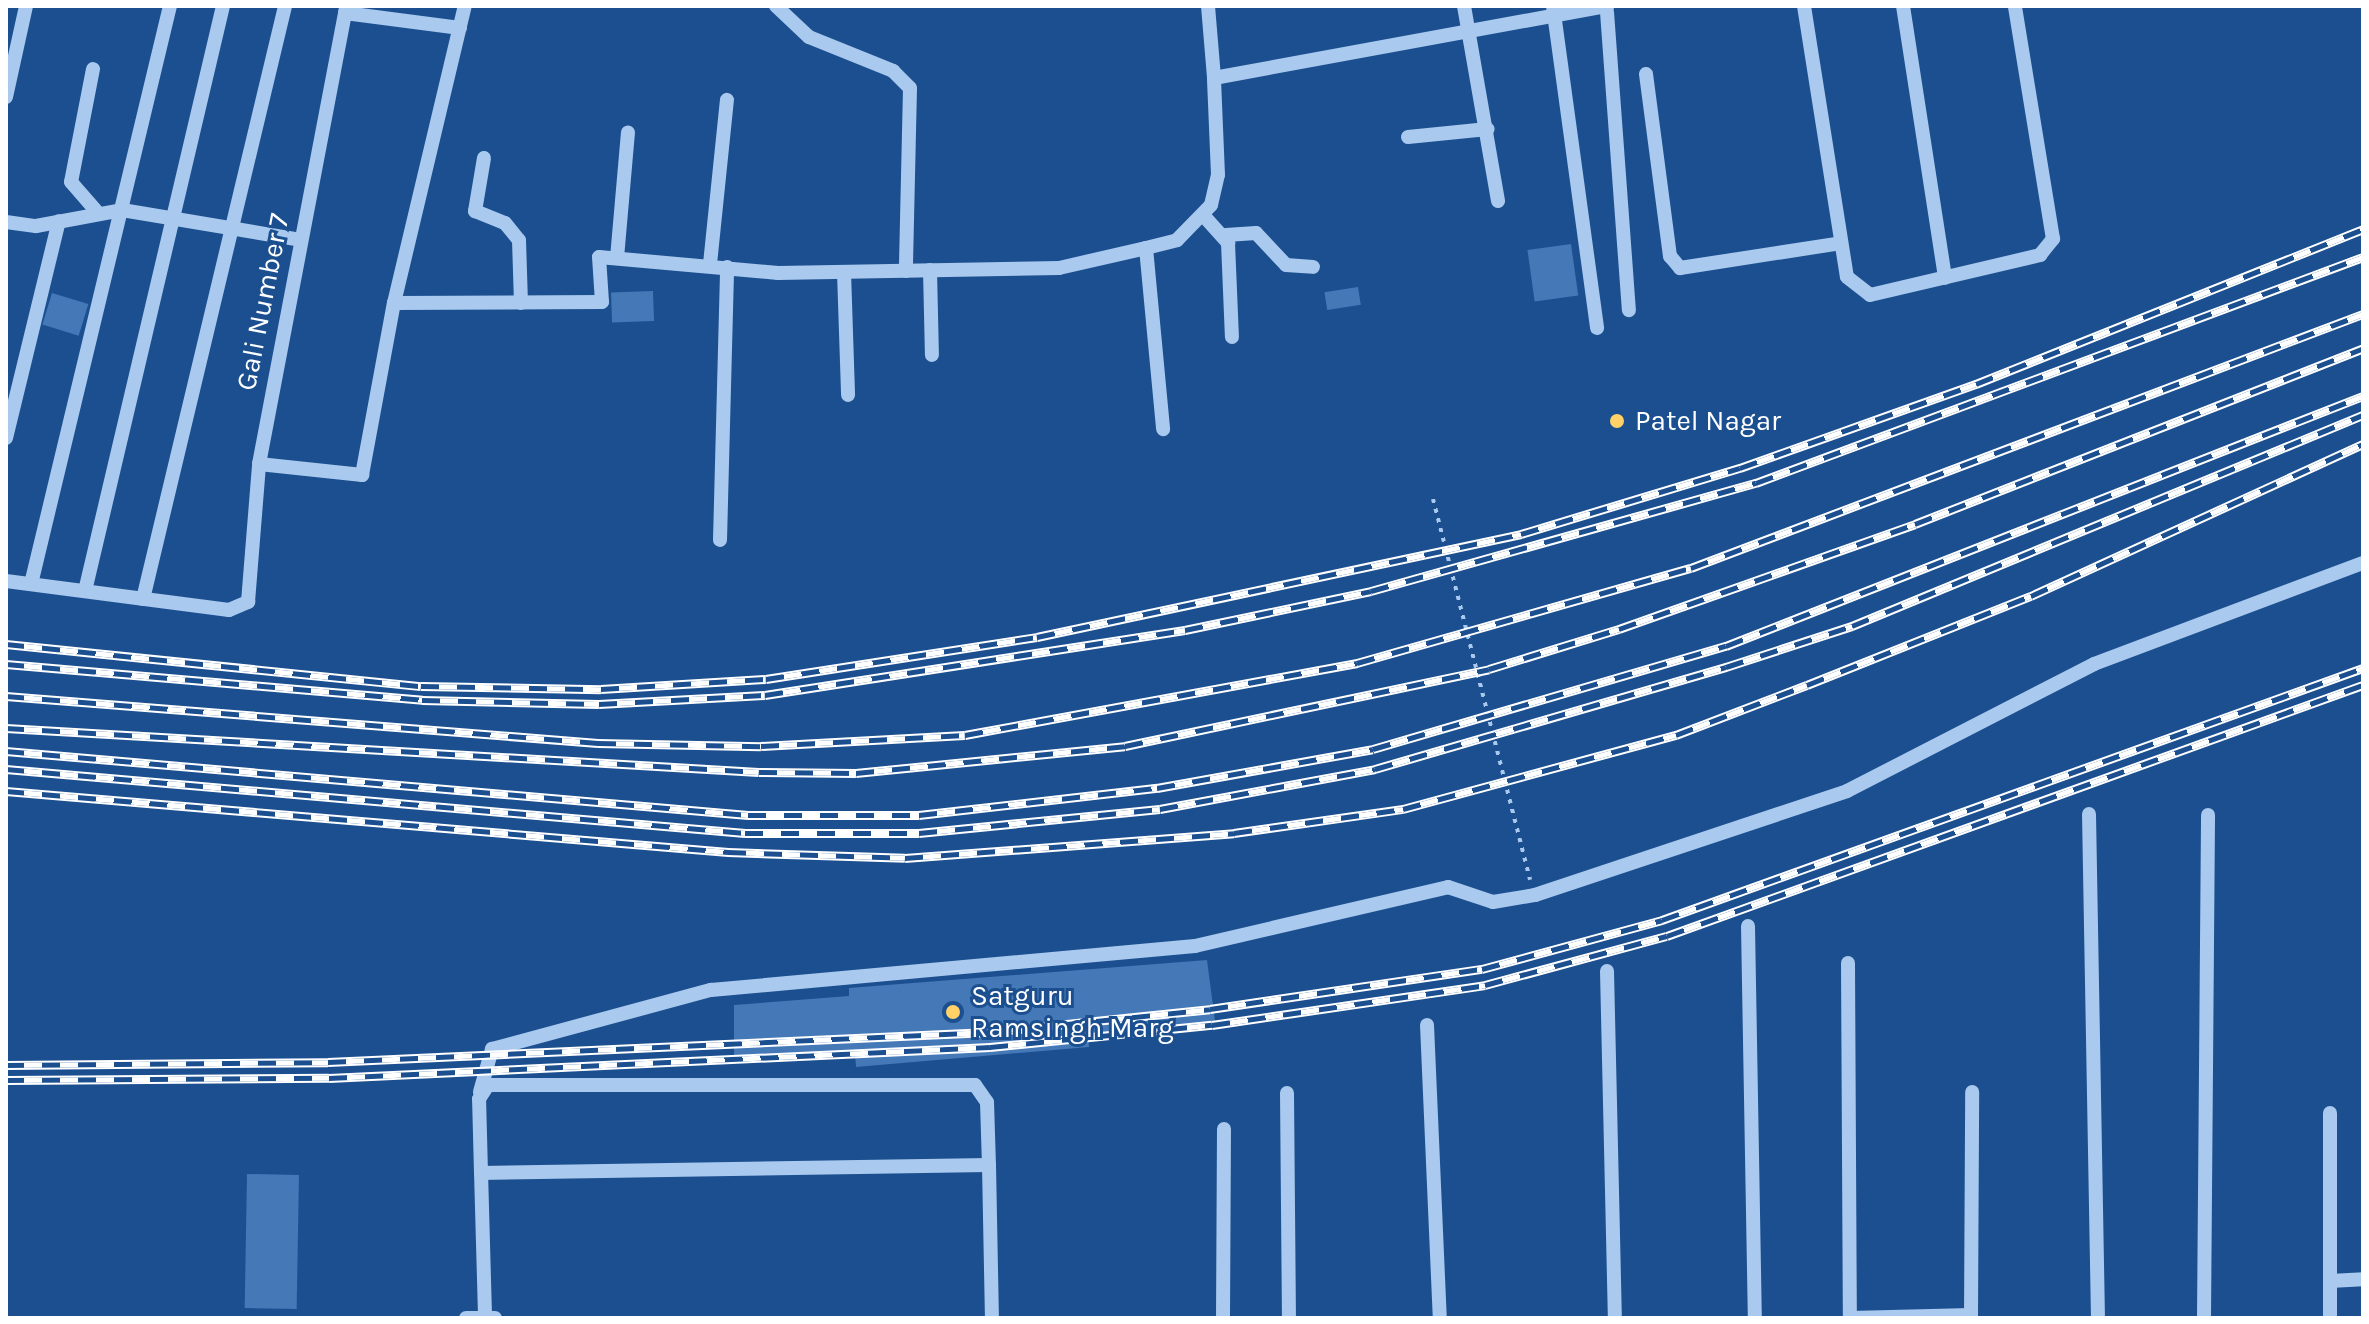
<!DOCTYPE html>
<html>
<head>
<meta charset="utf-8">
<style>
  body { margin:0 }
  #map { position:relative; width:2369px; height:1324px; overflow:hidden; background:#1b4f8f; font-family:Karla,sans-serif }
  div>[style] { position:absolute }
  .building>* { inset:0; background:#4478b7; transform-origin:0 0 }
  .path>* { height:4px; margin-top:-2px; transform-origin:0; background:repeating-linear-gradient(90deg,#a9c9ee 0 4px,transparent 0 10px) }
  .minor>* { height:14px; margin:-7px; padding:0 7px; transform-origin:7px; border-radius:7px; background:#a9c9ee }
  .rail>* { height:9px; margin-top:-4.5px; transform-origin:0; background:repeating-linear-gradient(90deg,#1b4f8f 0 18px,#fff 0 36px); box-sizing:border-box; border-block:2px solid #fff }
  .dots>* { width:22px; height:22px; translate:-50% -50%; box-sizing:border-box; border:4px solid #1b4f8f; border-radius:50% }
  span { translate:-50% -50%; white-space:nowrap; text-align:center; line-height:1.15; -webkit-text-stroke:6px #1b4f8f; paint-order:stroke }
  .street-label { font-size:28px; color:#fff }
  .poi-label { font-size:28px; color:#fff }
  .left { translate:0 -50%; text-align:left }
  .frame { position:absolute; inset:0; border:8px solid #fff; pointer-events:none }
</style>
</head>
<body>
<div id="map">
  <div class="building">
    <div style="left:1571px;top:244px;width:52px;height:44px;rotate:82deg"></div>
    <div style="left:1358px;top:287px;width:18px;height:34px;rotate:81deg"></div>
    <div style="left:653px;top:291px;width:30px;height:42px;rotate:88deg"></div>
    <div style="left:52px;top:293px;width:38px;height:33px;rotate:17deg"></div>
    <div style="clip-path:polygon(1207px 960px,1215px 1021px,1088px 1037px,1089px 1047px,856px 1067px,855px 1053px,734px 1060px,734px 1005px,849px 996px,849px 988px)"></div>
    <div style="left:247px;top:1174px;width:52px;height:134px;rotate:1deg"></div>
  </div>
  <div class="path">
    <div style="left:1433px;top:499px;width:393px;rotate:75.7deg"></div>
  </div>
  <div class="minor">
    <div style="left:776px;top:6px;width:45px;rotate:43.2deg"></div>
    <div style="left:809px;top:37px;width:91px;rotate:22deg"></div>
    <div style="left:893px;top:71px;width:24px;rotate:45deg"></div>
    <div style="left:910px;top:88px;width:183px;rotate:91.3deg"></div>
    <div style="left:1208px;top:6px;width:72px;rotate:85.2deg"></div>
    <div style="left:1464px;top:6px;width:198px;rotate:80.1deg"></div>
    <div style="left:1553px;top:6px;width:325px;rotate:82.2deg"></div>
    <div style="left:1804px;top:6px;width:274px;rotate:81deg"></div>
    <div style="left:1847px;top:277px;width:29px;rotate:38deg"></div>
    <div style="left:1870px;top:295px;width:175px;rotate:-13.2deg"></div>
    <div style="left:2040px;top:255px;width:21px;rotate:-51deg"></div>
    <div style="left:2053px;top:239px;width:236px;rotate:-99.3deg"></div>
    <div style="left:1903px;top:6px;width:275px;rotate:81.2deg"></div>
    <div style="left:1607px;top:12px;width:299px;rotate:85.8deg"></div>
    <div style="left:345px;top:13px;width:116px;rotate:7.4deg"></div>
    <div style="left:93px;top:69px;width:115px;rotate:101deg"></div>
    <div style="left:71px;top:182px;width:38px;rotate:49deg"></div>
    <div style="left:1646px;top:74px;width:184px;rotate:82.5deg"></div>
    <div style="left:1670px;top:256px;width:16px;rotate:50deg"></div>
    <div style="left:1680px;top:268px;width:163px;rotate:-8.8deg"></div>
    <div style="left:6px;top:97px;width:93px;rotate:-77.6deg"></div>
    <div style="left:1408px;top:137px;width:80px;rotate:-5.7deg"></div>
    <div style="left:484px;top:158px;width:54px;rotate:99.6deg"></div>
    <div style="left:475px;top:211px;width:32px;rotate:22deg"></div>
    <div style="left:505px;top:223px;width:22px;rotate:51deg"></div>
    <div style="left:519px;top:240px;width:63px;rotate:88.2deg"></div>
    <div style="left:1203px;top:215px;width:38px;rotate:48deg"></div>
    <div style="left:1228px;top:243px;width:94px;rotate:87.6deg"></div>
    <div style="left:6px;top:222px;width:30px;rotate:8deg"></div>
    <div style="left:36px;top:226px;width:87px;rotate:-10.5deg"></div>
    <div style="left:122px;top:210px;width:181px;rotate:9.5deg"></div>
    <div style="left:1226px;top:235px;width:30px;rotate:-4deg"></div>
    <div style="left:1256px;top:233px;width:44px;rotate:46.8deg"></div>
    <div style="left:1286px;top:265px;width:27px;rotate:4deg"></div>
    <div style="left:1146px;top:248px;width:182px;rotate:84.6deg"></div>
    <div style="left:617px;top:258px;width:126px;rotate:-85deg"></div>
    <div style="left:710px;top:264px;width:165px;rotate:-84.1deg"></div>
    <div style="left:930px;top:270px;width:85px;rotate:88.7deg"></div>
    <div style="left:844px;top:272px;width:123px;rotate:88.1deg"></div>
    <div style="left:394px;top:303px;width:305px;rotate:-76.6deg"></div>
    <div style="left:6px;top:438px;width:223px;rotate:-76.3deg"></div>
    <div style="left:259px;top:464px;width:104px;rotate:6.1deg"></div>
    <div style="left:362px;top:475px;width:175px;rotate:-79.5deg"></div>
    <div style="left:394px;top:303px;width:208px;rotate:-0.3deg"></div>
    <div style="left:602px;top:302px;width:45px;rotate:-93.8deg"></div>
    <div style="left:599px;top:257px;width:180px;rotate:5.1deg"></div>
    <div style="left:778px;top:273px;width:281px;rotate:-1deg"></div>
    <div style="left:1059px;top:268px;width:89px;rotate:-12.9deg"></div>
    <div style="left:1146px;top:248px;width:32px;rotate:-14deg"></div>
    <div style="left:1177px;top:240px;width:49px;rotate:-45.8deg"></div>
    <div style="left:1211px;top:205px;width:31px;rotate:-77deg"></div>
    <div style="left:1218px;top:175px;width:97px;rotate:-92.4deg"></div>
    <div style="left:1214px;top:78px;width:400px;rotate:-10.4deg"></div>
    <div style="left:720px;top:540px;width:273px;rotate:-88.5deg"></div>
    <div style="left:6px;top:581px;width:225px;rotate:7.4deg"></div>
    <div style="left:229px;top:610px;width:21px;rotate:-23deg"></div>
    <div style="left:248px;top:602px;width:138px;rotate:-85.4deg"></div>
    <div style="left:259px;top:464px;width:466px;rotate:-79.2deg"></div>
    <div style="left:31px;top:584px;width:594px;rotate:-76.48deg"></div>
    <div style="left:85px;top:591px;width:601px;rotate:-76.73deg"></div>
    <div style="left:143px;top:599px;width:610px;rotate:-76.53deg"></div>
    <div style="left:2089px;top:814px;width:504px;rotate:88.98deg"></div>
    <div style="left:1748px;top:926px;width:392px;rotate:89deg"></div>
    <div style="left:1848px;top:963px;width:355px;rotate:89.7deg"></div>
    <div style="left:1607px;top:971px;width:347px;rotate:88.7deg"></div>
    <div style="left:1427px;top:1025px;width:293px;rotate:87.5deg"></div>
    <div style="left:480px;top:1092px;width:45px;rotate:-74.4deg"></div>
    <div style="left:492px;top:1049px;width:227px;rotate:-15.1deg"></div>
    <div style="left:711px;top:990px;width:486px;rotate:-5.2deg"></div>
    <div style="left:1195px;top:946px;width:260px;rotate:-13.1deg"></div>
    <div style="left:1448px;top:887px;width:47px;rotate:18.4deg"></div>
    <div style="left:1493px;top:902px;width:43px;rotate:-9.5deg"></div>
    <div style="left:1535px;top:895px;width:329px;rotate:-18.4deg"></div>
    <div style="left:1847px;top:791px;width:278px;rotate:-27.2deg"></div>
    <div style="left:2094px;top:664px;width:287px;rotate:-20.6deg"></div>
    <div style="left:1287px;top:1093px;width:225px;rotate:89.5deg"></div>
    <div style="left:2330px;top:1113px;width:205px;rotate:90deg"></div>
    <div style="left:481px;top:1173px;width:74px;rotate:-91.5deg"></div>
    <div style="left:479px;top:1099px;width:17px;rotate:-57deg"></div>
    <div style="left:488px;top:1085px;width:487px"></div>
    <div style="left:975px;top:1085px;width:21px;rotate:55deg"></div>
    <div style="left:987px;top:1102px;width:63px;rotate:88.2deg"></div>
    <div style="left:2330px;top:1281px;width:33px;rotate:-3deg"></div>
    <div style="left:485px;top:1315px;width:142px;rotate:-91.6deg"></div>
    <div style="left:481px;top:1173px;width:508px;rotate:-0.9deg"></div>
    <div style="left:989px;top:1165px;width:153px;rotate:88.9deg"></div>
    <div style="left:466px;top:1318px;width:29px"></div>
    <div style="left:1223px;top:1318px;width:189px;rotate:-89.7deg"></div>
    <div style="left:1850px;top:1318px;width:121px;rotate:-1.4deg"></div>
    <div style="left:1971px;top:1318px;width:226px;rotate:-89.7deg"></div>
    <div style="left:2204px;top:1318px;width:503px;rotate:-89.54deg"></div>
  </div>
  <div class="rail">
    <div style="left:6px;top:644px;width:417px;rotate:5.8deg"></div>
    <div style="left:421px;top:686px;width:180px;rotate:1deg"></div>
    <div style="left:601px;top:689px;width:165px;rotate:-3.5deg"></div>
    <div style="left:766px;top:679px;width:274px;rotate:-8.8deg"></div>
    <div style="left:1037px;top:637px;width:495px;rotate:-12deg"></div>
    <div style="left:1521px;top:534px;width:229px;rotate:-16.8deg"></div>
    <div style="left:1740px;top:468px;width:251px;rotate:-19.6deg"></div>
    <div style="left:1976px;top:384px;width:417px;rotate:-21.8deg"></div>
    <div style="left:6px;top:664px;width:418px;rotate:4.9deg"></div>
    <div style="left:422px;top:700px;width:177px;rotate:1.3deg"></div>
    <div style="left:599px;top:704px;width:166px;rotate:-3.1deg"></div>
    <div style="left:765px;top:695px;width:425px;rotate:-8.8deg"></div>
    <div style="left:1185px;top:630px;width:190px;rotate:-11.8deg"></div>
    <div style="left:1371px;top:591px;width:400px;rotate:-15.7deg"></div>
    <div style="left:1756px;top:483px;width:648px;rotate:-20.42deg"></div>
    <div style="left:6px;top:696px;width:594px;rotate:4.54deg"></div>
    <div style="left:598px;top:743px;width:163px;rotate:1.1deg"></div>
    <div style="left:761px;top:746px;width:204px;rotate:-3.1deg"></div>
    <div style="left:965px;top:735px;width:399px;rotate:-10.4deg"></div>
    <div style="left:1357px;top:663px;width:347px;rotate:-15.9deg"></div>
    <div style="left:1691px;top:568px;width:718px;rotate:-20.71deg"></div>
    <div style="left:6px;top:728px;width:754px;rotate:3.34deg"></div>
    <div style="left:759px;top:772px;width:97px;rotate:0.6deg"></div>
    <div style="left:856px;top:773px;width:270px;rotate:-5.7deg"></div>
    <div style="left:1125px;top:746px;width:372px;rotate:-11.9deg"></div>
    <div style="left:1489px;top:669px;width:136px;rotate:-17.1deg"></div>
    <div style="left:1619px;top:629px;width:314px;rotate:-19.5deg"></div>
    <div style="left:1915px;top:524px;width:481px;rotate:-21.4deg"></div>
    <div style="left:6px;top:751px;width:745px;rotate:4.93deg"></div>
    <div style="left:748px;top:815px;width:171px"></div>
    <div style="left:919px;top:815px;width:240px;rotate:-6.5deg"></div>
    <div style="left:1157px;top:788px;width:219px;rotate:-10.2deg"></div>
    <div style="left:1373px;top:749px;width:368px;rotate:-16.3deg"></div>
    <div style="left:1726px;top:646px;width:684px;rotate:-21.43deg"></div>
    <div style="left:6px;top:769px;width:742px;rotate:4.95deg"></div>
    <div style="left:745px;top:833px;width:174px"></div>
    <div style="left:919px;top:833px;width:242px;rotate:-5.7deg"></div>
    <div style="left:1160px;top:809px;width:219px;rotate:-10.5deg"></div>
    <div style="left:1375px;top:769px;width:366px;rotate:-16.2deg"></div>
    <div style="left:1726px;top:667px;width:133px;rotate:-18deg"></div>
    <div style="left:1852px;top:626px;width:553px;rotate:-22.44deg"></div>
    <div style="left:6px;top:791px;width:725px;rotate:4.83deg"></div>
    <div style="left:728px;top:852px;width:177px;rotate:1.9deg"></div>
    <div style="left:905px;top:858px;width:330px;rotate:-4.3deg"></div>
    <div style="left:1234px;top:833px;width:171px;rotate:-8.1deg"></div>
    <div style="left:1403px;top:809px;width:283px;rotate:-15.2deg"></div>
    <div style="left:1676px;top:735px;width:140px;rotate:-20.9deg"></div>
    <div style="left:1807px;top:685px;width:241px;rotate:-21.7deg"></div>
    <div style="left:2031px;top:596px;width:365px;rotate:-24.6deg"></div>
    <div style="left:6px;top:1065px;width:322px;rotate:-0.5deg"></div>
    <div style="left:328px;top:1062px;width:662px;rotate:-2.6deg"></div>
    <div style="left:989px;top:1032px;width:222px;rotate:-5.9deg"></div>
    <div style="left:1210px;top:1009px;width:275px;rotate:-8.4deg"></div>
    <div style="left:1482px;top:969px;width:187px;rotate:-15.2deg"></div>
    <div style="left:1662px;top:920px;width:745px;rotate:-19.77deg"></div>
    <div style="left:6px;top:1080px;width:323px;rotate:-0.4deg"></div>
    <div style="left:329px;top:1078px;width:662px;rotate:-2.69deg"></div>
    <div style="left:990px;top:1047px;width:223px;rotate:-5.7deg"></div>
    <div style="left:1212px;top:1025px;width:276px;rotate:-8.3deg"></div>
    <div style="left:1485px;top:985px;width:188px;rotate:-15.1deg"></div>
    <div style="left:1667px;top:936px;width:740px;rotate:-19.83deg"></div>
  </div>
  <div class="dots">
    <div style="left:1617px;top:421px;background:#ffd166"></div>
    <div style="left:953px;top:1012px;background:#ffd166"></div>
  </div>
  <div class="street-label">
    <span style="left:263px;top:302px;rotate:-79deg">Gali Number 7</span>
  </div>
  <div class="poi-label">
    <span class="left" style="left:1635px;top:421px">Patel Nagar</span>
    <span class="left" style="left:971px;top:1012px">Satguru<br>Ramsingh Marg</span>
  </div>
  <div class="frame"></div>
</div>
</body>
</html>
